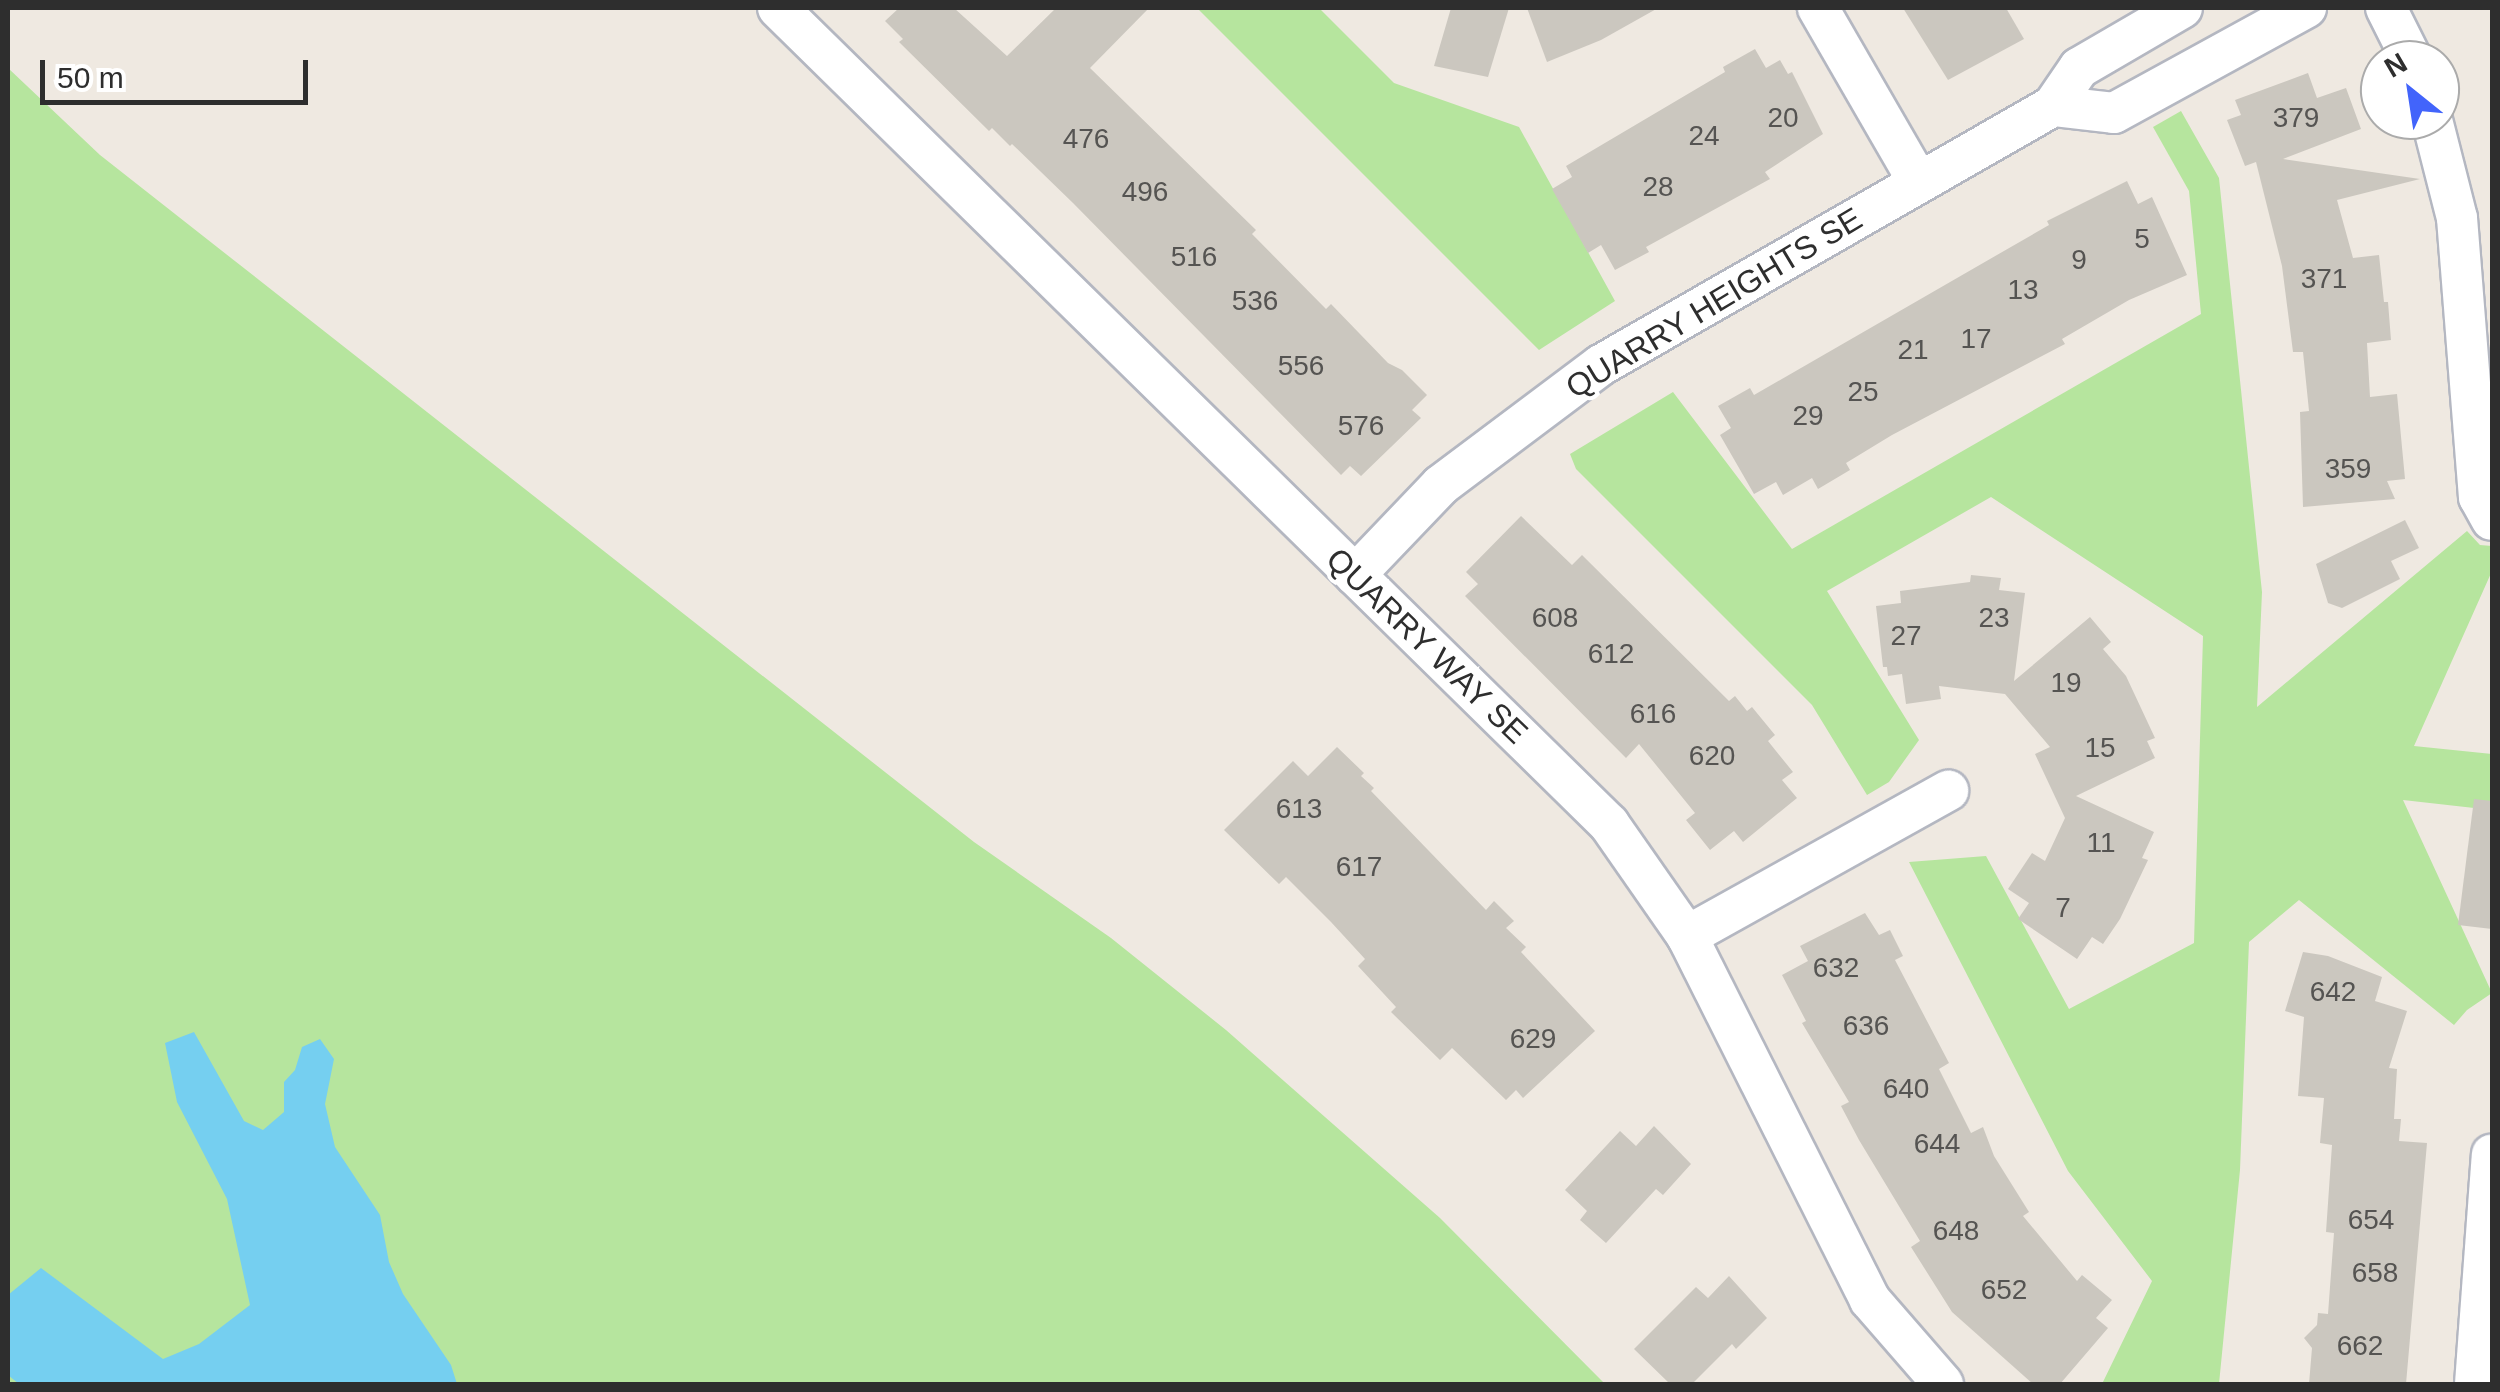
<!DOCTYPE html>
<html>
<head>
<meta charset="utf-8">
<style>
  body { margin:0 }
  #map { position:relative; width:2500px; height:1392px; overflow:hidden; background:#efe9e1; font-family:Arial,sans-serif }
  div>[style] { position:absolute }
  .green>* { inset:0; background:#b6e59e }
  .water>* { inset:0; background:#75cff0 }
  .building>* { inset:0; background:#cbc7bf }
  .roads { filter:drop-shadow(2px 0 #b4b7c1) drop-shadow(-2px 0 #b4b7c1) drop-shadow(0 2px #b4b7c1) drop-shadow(0 -2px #b4b7c1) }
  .street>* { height:40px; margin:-20px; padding:0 20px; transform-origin:20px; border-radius:20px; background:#fff }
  span { translate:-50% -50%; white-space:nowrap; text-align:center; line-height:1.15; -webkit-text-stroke:8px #fff; paint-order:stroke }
  .number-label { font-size:28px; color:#555452 }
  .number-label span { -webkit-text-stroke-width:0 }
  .street-label { font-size:32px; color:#2e2e2e }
  .frame { position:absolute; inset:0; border:10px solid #2e2e2e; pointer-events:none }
  .north { position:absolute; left:2360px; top:40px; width:100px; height:100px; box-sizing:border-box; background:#fff; border:2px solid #ababab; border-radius:50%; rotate:330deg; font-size:28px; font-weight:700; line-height:40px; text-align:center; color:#2e2e2e }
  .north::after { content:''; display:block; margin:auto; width:35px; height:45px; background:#4264fb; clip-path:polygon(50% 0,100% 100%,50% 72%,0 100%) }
  .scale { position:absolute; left:40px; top:60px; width:268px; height:45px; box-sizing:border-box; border:5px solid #2e2e2e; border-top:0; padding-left:12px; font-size:30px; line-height:35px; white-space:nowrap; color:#2e2e2e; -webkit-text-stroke:8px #fff; paint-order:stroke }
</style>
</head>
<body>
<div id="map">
  <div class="green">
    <div style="clip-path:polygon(1197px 8px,1319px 8px,1394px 83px,1519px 127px,1615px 301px,1539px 350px)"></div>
    <div style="clip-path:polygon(8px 68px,100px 155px,974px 842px,1111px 938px,1226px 1030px,1440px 1218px,1605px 1384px,8px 1384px)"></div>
    <div style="clip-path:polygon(2181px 111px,2219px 178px,2262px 592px,2257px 707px,2467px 531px,2480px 545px,2492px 546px,2492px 571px,2414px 746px,2492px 754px,2492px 810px,2403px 800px,2492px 993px,2467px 1010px,2454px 1025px,2299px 900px,2249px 942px,2240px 1170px,2219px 1384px,2102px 1384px,2152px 1281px,2068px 1171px,1909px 862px,1986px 856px,2069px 1009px,2194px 943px,2203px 636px,1991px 497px,1827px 591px,1919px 740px,1889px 782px,1867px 795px,1812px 705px,1576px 469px,1570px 454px,1673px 392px,1792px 549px,2201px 314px,2189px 191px,2153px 127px)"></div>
  </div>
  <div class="water">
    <div style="clip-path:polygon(194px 1032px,244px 1121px,263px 1130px,284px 1112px,284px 1082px,295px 1070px,302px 1047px,320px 1039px,334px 1059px,325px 1104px,335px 1147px,380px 1215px,389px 1262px,403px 1294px,451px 1365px,457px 1384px,19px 1384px,8px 1375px,8px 1295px,41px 1268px,163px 1359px,199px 1344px,250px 1305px,227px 1199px,177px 1102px,165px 1043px)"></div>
  </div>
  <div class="building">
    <div style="clip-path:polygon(899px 8px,954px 8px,1007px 56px,1056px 8px,1149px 8px,1090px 68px,1256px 230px,1252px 234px,1326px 309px,1331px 304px,1388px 363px,1402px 370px,1427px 395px,1412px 410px,1421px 418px,1361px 476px,1350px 466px,1341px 475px,1073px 203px,1012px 144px,1010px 146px,992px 128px,989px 131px,899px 42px,903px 39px,885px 21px)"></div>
    <div style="clip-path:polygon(1451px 8px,1509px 8px,1488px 77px,1434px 66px)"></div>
    <div style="clip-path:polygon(1527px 8px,1658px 8px,1601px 40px,1547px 62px)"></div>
    <div style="clip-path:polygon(1903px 8px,2006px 8px,2024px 39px,1948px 80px)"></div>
    <div style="clip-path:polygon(1755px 49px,1766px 68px,1780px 60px,1788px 74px,1792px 72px,1823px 134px,1765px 172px,1770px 179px,1646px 247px,1649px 252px,1615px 270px,1601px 245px,1588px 253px,1552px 189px,1572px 177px,1566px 166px,1725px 72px,1723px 67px)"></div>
    <div style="clip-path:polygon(2308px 73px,2317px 98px,2346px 88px,2361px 129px,2283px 159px,2420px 179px,2337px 200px,2353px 258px,2379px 255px,2384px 302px,2388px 302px,2391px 340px,2367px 343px,2370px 397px,2397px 394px,2405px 479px,2387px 481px,2395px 499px,2303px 507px,2300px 412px,2309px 411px,2303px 352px,2293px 352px,2282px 266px,2256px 162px,2245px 166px,2227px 120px,2241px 115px,2235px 100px)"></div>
    <div style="clip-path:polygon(2127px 181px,2138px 204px,2152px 197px,2187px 275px,2129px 300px,2062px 339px,2065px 344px,1892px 435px,1846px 463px,1850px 470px,1818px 489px,1812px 478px,1783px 495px,1776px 482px,1754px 494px,1720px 435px,1731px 428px,1718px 406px,1750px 388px,1754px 395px,2049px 225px,2047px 221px)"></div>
    <div style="clip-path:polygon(1521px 516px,1572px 565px,1582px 555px,1729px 701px,1735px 696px,1747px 711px,1752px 707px,1775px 735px,1768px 741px,1793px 772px,1782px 780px,1797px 798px,1743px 842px,1734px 831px,1710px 850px,1686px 820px,1695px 813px,1639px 744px,1626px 758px,1465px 596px,1478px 584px,1466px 572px)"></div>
    <div style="clip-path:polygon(2405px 520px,2419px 548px,2391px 561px,2400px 579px,2342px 608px,2328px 603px,2316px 564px)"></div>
    <div style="clip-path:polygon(1971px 575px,2001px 578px,1999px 590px,2025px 593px,2014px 681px,2090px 617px,2111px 642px,2103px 649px,2126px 676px,2155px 738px,2147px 741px,2155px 758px,2076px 796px,2154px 832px,2142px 858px,2148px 860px,2120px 919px,2103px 944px,2092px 937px,2077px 959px,2018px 919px,2029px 903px,2008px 889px,2032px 853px,2045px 861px,2065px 818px,2035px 754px,2050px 747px,2005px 694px,1939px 686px,1941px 699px,1906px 704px,1902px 674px,1888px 676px,1887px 667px,1883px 667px,1876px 606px,1901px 603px,1900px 591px,1970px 582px)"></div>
    <div style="clip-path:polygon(1337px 747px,1364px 773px,1361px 776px,1374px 788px,1371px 791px,1486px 910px,1494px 901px,1514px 921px,1506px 928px,1526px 947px,1521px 952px,1595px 1031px,1523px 1098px,1516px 1090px,1506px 1100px,1452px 1048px,1440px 1060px,1391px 1012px,1396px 1007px,1358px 966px,1365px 959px,1331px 922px,1286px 877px,1279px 884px,1224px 830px,1293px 761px,1308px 776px)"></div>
    <div style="clip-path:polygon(2474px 799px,2492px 801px,2492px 929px,2458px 925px)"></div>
    <div style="clip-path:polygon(1865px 913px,1879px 935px,1890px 930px,1903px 956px,1895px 960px,1949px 1063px,1939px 1069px,1971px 1133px,1983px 1127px,1994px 1156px,2029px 1212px,2023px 1216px,2077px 1281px,2082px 1275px,2112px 1300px,2096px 1318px,2108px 1328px,2060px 1384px,2033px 1384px,1952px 1312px,1911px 1247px,1920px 1241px,1859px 1140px,1841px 1106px,1849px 1102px,1802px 1023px,1806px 1021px,1782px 975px,1808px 961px,1800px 946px)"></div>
    <div style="clip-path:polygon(2303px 952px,2328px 956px,2382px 977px,2375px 1001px,2407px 1011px,2389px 1068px,2397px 1069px,2394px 1119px,2401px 1119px,2399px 1141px,2427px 1143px,2406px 1384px,2309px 1384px,2312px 1348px,2304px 1338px,2317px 1325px,2318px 1313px,2328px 1314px,2334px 1233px,2326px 1232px,2332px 1145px,2320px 1143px,2324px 1098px,2298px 1096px,2304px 1017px,2285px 1011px)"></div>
    <div style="clip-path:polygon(1654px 1126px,1691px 1164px,1663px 1195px,1656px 1189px,1606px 1243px,1580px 1220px,1587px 1211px,1565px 1190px,1620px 1131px,1636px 1146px)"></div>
    <div style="clip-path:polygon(1729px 1276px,1767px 1318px,1736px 1349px,1732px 1344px,1692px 1384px,1670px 1384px,1634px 1349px,1696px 1287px,1708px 1298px)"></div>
  </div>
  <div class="roads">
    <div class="street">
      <div style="left:778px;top:8px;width:1165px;rotate:44.48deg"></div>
      <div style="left:1609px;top:824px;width:136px;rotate:55.1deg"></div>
      <div style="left:1687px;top:936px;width:407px;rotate:63.3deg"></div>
      <div style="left:1870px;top:1300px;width:111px;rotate:49deg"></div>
      <div style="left:1818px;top:8px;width:200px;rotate:60deg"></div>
      <div style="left:2182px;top:8px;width:119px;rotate:149.8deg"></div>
      <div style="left:2079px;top:68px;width:46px;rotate:124.4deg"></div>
      <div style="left:2053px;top:106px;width:61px;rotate:6.5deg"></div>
      <div style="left:2114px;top:113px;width:219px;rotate:-28.7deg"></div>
      <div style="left:2386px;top:8px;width:58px;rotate:63.4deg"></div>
      <div style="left:2432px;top:120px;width:101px;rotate:75.7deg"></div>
      <div style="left:2457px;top:218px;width:280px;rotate:85.5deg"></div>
      <div style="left:2479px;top:497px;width:26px;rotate:61deg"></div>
      <div style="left:1355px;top:575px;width:124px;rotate:-46.3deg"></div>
      <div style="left:1441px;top:485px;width:200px;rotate:-36.9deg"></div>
      <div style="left:1601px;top:365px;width:521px;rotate:-29.81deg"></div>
      <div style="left:1687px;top:936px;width:299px;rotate:-29.1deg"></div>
      <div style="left:2475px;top:1384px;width:230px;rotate:-85.8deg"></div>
    </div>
  </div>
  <div class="number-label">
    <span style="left:1783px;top:118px">20</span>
    <span style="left:2296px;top:118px">379</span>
    <span style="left:1704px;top:136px">24</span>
    <span style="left:1086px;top:139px">476</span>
    <span style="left:1658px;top:187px">28</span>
    <span style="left:1145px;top:192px">496</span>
    <span style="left:2142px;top:239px">5</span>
    <span style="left:1194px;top:257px">516</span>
    <span style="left:2079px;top:260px">9</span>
    <span style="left:2324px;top:279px">371</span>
    <span style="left:2023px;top:290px">13</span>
    <span style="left:1255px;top:301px">536</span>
    <span style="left:1976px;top:339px">17</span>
    <span style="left:1913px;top:350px">21</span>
    <span style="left:1301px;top:366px">556</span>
    <span style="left:1863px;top:392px">25</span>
    <span style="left:1808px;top:416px">29</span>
    <span style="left:1361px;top:426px">576</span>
    <span style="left:2348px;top:469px">359</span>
    <span style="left:1555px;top:618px">608</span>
    <span style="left:1994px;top:618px">23</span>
    <span style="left:1906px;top:636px">27</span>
    <span style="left:1611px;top:654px">612</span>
    <span style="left:2066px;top:683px">19</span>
    <span style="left:1653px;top:714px">616</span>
    <span style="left:2100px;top:748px">15</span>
    <span style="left:1712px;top:756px">620</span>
    <span style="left:1299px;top:809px">613</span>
    <span style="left:2101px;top:843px">11</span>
    <span style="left:1359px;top:867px">617</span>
    <span style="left:2063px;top:908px">7</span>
    <span style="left:1836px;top:968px">632</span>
    <span style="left:2333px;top:992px">642</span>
    <span style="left:1866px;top:1026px">636</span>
    <span style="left:1533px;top:1039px">629</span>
    <span style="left:1906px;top:1089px">640</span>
    <span style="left:1937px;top:1144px">644</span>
    <span style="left:2371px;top:1220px">654</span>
    <span style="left:1956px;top:1231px">648</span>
    <span style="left:2375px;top:1273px">658</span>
    <span style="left:2004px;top:1290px">652</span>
    <span style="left:2360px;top:1346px">662</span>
  </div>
  <div class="street-label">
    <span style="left:1714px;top:303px;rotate:-31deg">QUARRY HEIGHTS SE</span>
    <span style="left:1427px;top:646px;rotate:44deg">QUARRY WAY SE</span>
  </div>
  <div class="frame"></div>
  <div class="north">N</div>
  <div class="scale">50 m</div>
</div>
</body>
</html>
